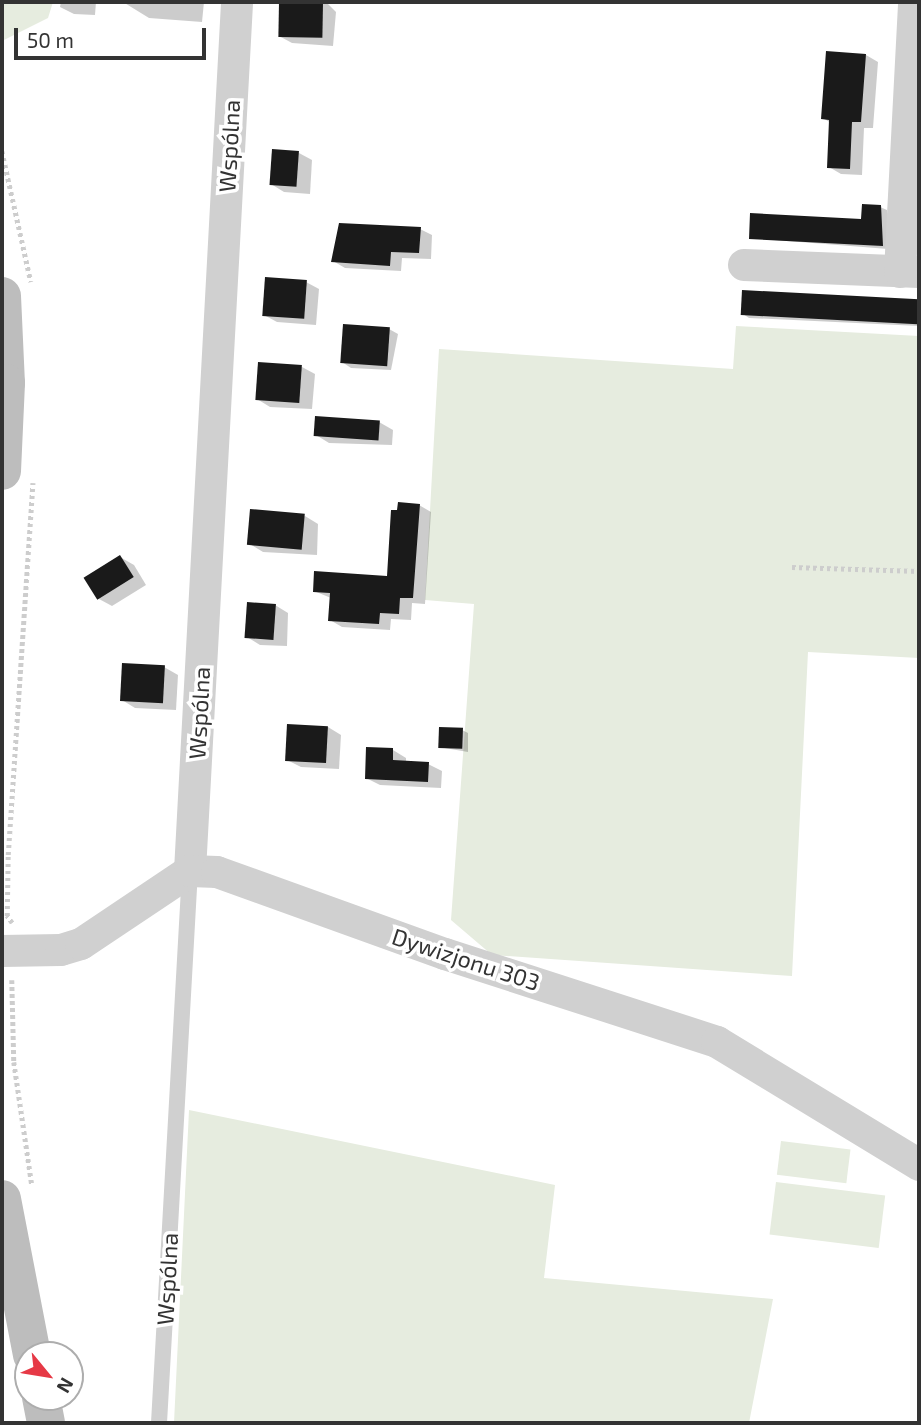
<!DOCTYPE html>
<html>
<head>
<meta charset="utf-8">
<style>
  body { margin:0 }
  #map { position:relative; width:921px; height:1425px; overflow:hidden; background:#fff; font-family:"Exo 2",sans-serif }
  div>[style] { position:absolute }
  .green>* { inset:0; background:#e6ecdf; transform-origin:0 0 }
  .shadow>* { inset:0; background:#0003 }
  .building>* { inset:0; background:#1a1a1a; transform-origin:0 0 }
  .path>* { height:4.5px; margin-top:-2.25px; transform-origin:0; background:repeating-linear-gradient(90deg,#cdcdcd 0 3.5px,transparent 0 7px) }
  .service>* { height:16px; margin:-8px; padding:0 8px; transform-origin:8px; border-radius:8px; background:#d0d0d0 }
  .minor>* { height:32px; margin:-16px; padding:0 16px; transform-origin:16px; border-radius:16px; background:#d0d0d0 }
  .secondary>* { height:38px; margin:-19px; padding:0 19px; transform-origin:19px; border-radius:19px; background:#bdbdbd }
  span { translate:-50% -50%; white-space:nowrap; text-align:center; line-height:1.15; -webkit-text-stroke:7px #fff; paint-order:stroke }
  .street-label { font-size:23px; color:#333 }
  .frame { position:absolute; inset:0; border:4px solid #333; pointer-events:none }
  .north { position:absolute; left:14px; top:1341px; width:70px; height:70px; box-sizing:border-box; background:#fff; border:2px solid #adadad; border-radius:50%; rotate:120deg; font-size:19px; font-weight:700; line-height:28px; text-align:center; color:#333 }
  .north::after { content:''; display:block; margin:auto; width:24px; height:32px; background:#e63946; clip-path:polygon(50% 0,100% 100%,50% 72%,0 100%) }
  .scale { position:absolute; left:14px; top:28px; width:192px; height:32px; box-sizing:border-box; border:4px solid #333; border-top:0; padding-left:9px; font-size:21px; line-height:24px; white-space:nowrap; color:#333; -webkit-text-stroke:5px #fff; paint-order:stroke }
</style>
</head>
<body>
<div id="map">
  <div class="green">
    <div style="clip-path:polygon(2px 2px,53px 2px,48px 18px,2px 41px)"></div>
    <div style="clip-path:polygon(736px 326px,919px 336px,919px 658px,808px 652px,792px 976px,492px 955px,451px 920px,474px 604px,425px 600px,439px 349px,733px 369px)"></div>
    <div style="clip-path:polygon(189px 1110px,555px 1185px,544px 1278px,773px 1299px,749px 1423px,174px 1423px)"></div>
    <div style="left:781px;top:1141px;width:70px;height:34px;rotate:7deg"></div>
    <div style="left:776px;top:1182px;width:110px;height:53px;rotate:7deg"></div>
  </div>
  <div class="shadow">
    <div style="clip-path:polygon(61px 2px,96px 2px,95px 15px,74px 14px,60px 7px)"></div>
    <div style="clip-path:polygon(123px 2px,204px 2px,202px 22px,149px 18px)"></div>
    <div style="clip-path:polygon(281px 2px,327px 3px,336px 12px,333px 46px,292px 43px,279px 36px)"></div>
    <div style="clip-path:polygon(866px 55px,878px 62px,873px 128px,864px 128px,862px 175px,841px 174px,829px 167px,831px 123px,823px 118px)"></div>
    <div style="clip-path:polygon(299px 153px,312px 160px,310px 194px,284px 192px,271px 184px)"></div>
    <div style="clip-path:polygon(880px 207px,887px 210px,888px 249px,751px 238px,862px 221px)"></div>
    <div style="clip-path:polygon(420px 229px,432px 235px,431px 259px,402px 258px,401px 271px,345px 268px,333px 261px)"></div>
    <div style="clip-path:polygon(306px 282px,319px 289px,316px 325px,277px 322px,264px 315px)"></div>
    <div style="clip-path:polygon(744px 292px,919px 300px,919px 326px,749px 318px,743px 314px)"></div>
    <div style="clip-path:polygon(389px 329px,398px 334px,391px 370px,351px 368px,342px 362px)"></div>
    <div style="clip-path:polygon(302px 367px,315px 374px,312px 409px,270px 407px,257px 399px)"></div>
    <div style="clip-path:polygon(379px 422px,393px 430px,392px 445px,329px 443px,316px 435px)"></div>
    <div style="clip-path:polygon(419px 505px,431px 512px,425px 604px,412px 603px,411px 620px,391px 619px,390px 630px,342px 627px,330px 620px,331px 598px,314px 591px,388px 578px)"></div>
    <div style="clip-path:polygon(305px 516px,318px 524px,317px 555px,263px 552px,250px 544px)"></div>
    <div style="clip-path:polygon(120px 557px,134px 565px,146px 585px,112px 606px,99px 599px)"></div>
    <div style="clip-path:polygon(275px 605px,288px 613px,287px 646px,260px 645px,247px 637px)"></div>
    <div style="clip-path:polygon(164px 667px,178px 675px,176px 710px,135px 708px,122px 700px)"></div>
    <div style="clip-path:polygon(328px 727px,341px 735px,339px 769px,301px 767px,287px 760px)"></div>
    <div style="clip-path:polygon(462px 730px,468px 733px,468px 752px,439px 747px)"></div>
    <div style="clip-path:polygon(393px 750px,406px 758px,406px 763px,428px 764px,442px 771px,441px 788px,380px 785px,366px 778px)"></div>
  </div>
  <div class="building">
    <div style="left:279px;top:2px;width:44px;height:35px;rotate:1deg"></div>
    <div style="clip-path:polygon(826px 51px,866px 54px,861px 122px,852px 122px,850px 169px,827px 168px,829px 120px,821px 119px)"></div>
    <div style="left:272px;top:149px;width:27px;height:36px;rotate:4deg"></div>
    <div style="clip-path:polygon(862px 204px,881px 205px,883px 246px,749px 239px,750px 213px,861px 219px)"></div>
    <div style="clip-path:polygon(339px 223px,421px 227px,419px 253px,391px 252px,390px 266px,331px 262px)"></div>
    <div style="left:265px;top:277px;width:42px;height:39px;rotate:4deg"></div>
    <div style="left:742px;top:290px;width:177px;height:25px;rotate:3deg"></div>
    <div style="left:343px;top:324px;width:47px;height:39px;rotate:4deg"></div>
    <div style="left:258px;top:362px;width:44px;height:38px;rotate:4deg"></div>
    <div style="left:315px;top:416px;width:65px;height:20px;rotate:4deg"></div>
    <div style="clip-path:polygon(398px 502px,420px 504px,413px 598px,400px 598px,399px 614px,380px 613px,379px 624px,328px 621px,330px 593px,313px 592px,314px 571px,387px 576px,391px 510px,397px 510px)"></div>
    <div style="left:250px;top:509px;width:55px;height:36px;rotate:5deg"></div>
    <div style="left:120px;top:555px;width:26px;height:43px;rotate:58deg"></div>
    <div style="left:247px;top:602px;width:29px;height:36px;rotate:4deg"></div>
    <div style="left:122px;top:663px;width:43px;height:38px;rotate:3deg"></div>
    <div style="left:287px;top:724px;width:41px;height:37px;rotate:3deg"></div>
    <div style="left:439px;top:727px;width:24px;height:21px;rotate:2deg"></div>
    <div style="clip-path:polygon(366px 747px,393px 748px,393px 760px,429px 762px,428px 782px,365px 779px)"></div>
  </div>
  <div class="path">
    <div style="left:2px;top:151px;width:134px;rotate:77.5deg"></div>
    <div style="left:792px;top:567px;width:127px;rotate:1.8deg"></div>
    <div style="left:12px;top:923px;width:9px;rotate:-126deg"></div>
    <div style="left:7px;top:916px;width:61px;rotate:-89.1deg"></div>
    <div style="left:8px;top:855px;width:373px;rotate:-86.2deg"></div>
    <div style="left:12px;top:980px;width:82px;rotate:88.6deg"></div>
    <div style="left:14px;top:1062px;width:125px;rotate:81.7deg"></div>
  </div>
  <div class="service">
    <div style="left:159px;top:1423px;width:553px;rotate:-86.79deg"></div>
  </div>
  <div class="minor">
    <div style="left:744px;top:265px;width:175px;rotate:2.3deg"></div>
    <div style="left:900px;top:272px;width:270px;rotate:-87deg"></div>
    <div style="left:190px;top:871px;width:870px;rotate:-86.9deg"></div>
    <div style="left:2px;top:951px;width:59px;rotate:-1deg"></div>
    <div style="left:61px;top:950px;width:21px;rotate:-17deg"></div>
    <div style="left:81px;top:944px;width:131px;rotate:-33.8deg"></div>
    <div style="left:190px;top:871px;width:27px;rotate:2deg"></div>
    <div style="left:217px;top:872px;width:242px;rotate:19.8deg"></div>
    <div style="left:445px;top:954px;width:286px;rotate:17.9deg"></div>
    <div style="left:717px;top:1042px;width:237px;rotate:31.3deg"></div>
  </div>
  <div class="secondary">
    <div style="left:2px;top:296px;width:87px;rotate:87.4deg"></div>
    <div style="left:6px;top:383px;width:88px;rotate:92.6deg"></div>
    <div style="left:2px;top:1199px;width:159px;rotate:79.1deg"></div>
    <div style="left:41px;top:1397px;width:26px;rotate:79deg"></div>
  </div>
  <div class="street-label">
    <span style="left:229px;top:146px;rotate:-87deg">Wspólna</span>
    <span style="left:199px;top:713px;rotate:-87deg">Wspólna</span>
    <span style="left:466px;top:959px;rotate:18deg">Dywizjonu 303</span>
    <span style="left:167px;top:1279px;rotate:-87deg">Wspólna</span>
  </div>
  <div class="frame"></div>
  <div class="north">N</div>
  <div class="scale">50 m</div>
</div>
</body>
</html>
